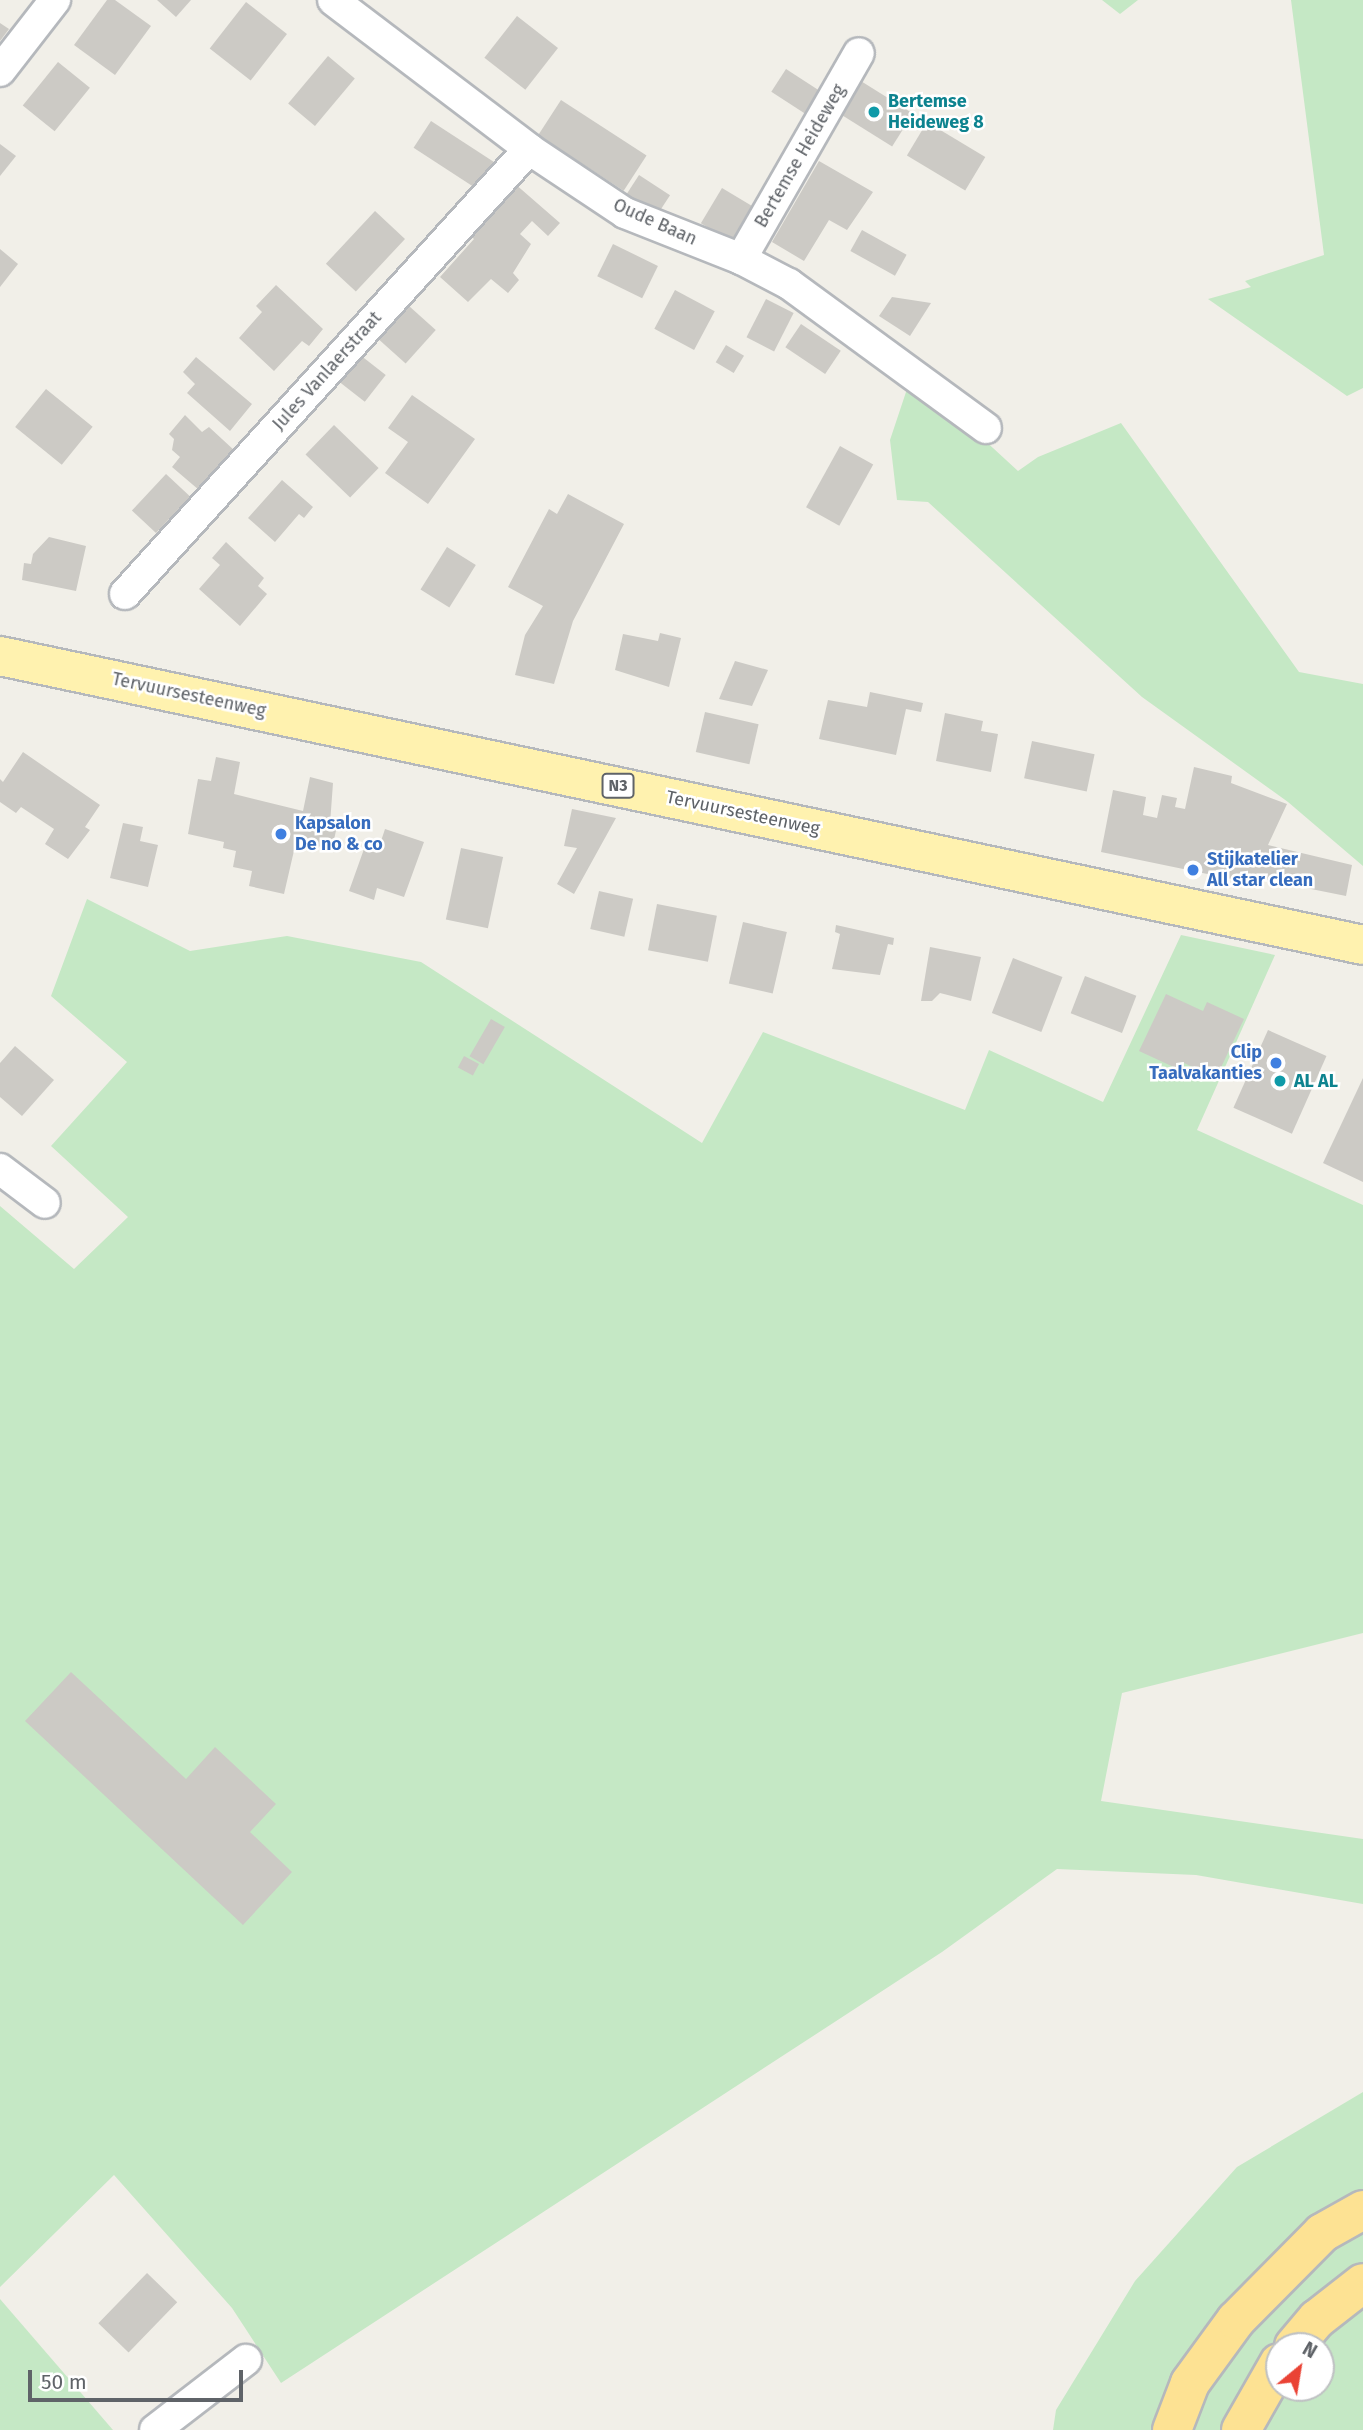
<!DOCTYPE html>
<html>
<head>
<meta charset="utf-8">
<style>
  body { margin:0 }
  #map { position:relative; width:1363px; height:2430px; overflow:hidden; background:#f1efe8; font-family:"Fira Sans",sans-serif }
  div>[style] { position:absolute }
  .green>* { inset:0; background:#c5e8c5 }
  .building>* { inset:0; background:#cccac5; transform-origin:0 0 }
  .roads { filter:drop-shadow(2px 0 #b5b8bc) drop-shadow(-2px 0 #b5b8bc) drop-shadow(0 2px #b5b8bc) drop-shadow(0 -2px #b5b8bc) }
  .street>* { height:30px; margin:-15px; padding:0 15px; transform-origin:15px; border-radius:15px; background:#fff }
  .primary>* { height:38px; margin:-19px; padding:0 19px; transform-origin:19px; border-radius:19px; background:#fff2af }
  .highway>* { height:38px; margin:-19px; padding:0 19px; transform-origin:19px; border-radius:19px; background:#fde293 }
  .dots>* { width:19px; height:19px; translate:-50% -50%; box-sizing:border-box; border:4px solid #fff; border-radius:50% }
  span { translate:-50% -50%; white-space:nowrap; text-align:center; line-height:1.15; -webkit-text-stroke:5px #fff; paint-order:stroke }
  .shield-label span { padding:2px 5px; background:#fff; border:2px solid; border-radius:5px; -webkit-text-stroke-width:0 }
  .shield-label { font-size:16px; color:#5f6368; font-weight:700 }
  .culture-label { font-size:18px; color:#0d838f; font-weight:700 }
  .left { translate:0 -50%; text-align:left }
  .street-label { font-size:18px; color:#5f6368 }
  .shop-label { font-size:18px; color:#366cbe; font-weight:700 }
  .right { translate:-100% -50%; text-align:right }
  .north { position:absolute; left:1265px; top:2332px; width:70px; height:70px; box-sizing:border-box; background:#fff; border:2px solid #bfc1c3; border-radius:50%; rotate:30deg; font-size:19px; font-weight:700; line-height:28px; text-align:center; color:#5f6368 }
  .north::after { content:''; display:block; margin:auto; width:24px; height:32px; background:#ea4335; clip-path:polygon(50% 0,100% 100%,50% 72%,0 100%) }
  .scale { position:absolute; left:28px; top:2370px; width:215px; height:32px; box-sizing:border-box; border:4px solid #5f6368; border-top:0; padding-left:9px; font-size:21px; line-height:24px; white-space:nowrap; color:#5f6368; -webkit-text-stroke:5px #fff; paint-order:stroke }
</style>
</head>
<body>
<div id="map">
  <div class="green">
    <div style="clip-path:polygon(1102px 0,1138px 0,1120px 14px)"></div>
    <div style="clip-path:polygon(1291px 0,1363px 0,1363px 388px,1347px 396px,1208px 299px,1251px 287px,1245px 281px,1324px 255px)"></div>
    <div style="clip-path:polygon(910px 380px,956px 414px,1018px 471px,1038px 457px,1121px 423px,1299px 672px,1363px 684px,1363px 866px,1288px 802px,1142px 697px,928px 502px,897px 500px,890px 440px)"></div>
    <div style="clip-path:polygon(87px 899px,190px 951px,287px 936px,421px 962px,702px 1143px,763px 1032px,965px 1110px,989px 1050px,1103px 1102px,1181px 935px,1275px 955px,1197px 1130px,1363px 1205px,1363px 1633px,1122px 1693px,1101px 1801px,1363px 1839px,1363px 1904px,1196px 1875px,1057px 1869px,942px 1952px,281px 2383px,232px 2308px,114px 2175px,0 2287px,0 1206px,74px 1269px,128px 1217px,51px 1146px,127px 1062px,51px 996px)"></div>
    <div style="clip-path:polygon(evenodd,1363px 2092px,1363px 2430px,1053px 2430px,1056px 2410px,1135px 2281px,1237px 2167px,1363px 2092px,1279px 2346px,1321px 2346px,1321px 2388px,1279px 2388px,1279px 2346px)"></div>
    <div style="clip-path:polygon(0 2299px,113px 2430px,0 2430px)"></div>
  </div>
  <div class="building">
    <div style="clip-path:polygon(107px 0,115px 0,151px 26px,115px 75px,74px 45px)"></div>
    <div style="clip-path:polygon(157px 0,191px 0,176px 17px)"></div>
    <div style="left:246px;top:2px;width:52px;height:59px;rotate:38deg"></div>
    <div style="left:517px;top:16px;width:52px;height:53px;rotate:38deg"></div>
    <div style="clip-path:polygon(0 23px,9px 29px,0 41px)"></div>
    <div style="left:328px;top:56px;width:35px;height:62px;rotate:40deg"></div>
    <div style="left:58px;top:62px;width:41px;height:56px;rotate:39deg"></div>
    <div style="left:786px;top:69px;width:40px;height:27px;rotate:33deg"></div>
    <div style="left:856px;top:78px;width:67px;height:39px;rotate:32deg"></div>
    <div style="left:561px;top:100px;width:102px;height:42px;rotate:33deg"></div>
    <div style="left:431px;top:121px;width:76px;height:32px;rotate:33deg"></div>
    <div style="left:927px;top:122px;width:68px;height:39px;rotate:31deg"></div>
    <div style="clip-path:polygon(0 144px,16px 156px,0 176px)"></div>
    <div style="clip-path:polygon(819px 161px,873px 192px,847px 230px,829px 220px,804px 261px,772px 242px)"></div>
    <div style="left:639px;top:175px;width:37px;height:30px;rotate:33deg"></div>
    <div style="clip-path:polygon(514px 183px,560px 223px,548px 236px,532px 221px,520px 234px,531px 244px,513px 273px,519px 280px,508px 293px,491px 279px,468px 302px,440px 277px,474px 239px,469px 235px)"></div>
    <div style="left:722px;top:188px;width:37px;height:41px;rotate:31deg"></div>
    <div style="left:375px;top:211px;width:41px;height:72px;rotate:43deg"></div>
    <div style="left:862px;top:230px;width:51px;height:24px;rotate:29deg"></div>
    <div style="left:613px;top:244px;width:50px;height:36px;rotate:26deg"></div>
    <div style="clip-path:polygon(0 249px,18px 264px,0 287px)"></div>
    <div style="clip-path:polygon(276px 285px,323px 329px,309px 346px,302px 341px,274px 371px,239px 338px,262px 312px,256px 306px)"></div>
    <div style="left:675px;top:290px;width:45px;height:44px;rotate:28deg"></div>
    <div style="clip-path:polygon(892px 297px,931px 303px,910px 336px,879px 316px)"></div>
    <div style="left:766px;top:299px;width:31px;height:43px;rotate:27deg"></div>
    <div style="left:409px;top:306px;width:36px;height:45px;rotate:42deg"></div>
    <div style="left:801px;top:324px;width:48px;height:28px;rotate:34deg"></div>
    <div style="left:726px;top:345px;width:21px;height:20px;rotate:31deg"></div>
    <div style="left:355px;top:351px;width:39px;height:34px;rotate:38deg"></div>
    <div style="clip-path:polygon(196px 357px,252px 404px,230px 431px,187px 393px,195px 384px,183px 372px)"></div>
    <div style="left:46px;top:389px;width:60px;height:49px;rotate:39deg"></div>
    <div style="clip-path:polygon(412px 395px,475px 439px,428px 504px,385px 473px,408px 442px,388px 428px)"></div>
    <div style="clip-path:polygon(185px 415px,202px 432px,209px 427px,235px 451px,199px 490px,172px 467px,180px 457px,172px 450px,174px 439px,169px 434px)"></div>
    <div style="left:334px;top:425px;width:62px;height:41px;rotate:44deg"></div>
    <div style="left:840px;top:446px;width:38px;height:70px;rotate:29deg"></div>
    <div style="left:166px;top:474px;width:33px;height:50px;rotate:43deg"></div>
    <div style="clip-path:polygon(282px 480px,313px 507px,304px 518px,299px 514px,275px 542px,248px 518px)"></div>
    <div style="clip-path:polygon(568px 494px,624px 524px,573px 621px,554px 684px,515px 675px,525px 635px,543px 606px,508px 587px,549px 509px,557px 514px)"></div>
    <div style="clip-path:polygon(49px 537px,86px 546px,76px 591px,22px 580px,24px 563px,31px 564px,33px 554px)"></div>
    <div style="clip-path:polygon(226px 542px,264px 578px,258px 586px,267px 594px,240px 626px,199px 589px,220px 565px,212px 558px)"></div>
    <div style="left:447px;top:547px;width:34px;height:50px;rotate:32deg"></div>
    <div style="clip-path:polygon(660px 633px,681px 638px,669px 687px,615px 670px,623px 634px,658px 641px)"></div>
    <div style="clip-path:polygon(735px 661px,768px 670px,752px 706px,719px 699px)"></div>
    <div style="clip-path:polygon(870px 692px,923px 703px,921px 712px,906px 709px,896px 755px,819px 739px,828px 700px,867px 707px)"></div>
    <div style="left:705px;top:712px;width:55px;height:41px;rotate:13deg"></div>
    <div style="clip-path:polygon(945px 713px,983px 721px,981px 731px,998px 734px,991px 772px,936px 761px)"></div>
    <div style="left:1032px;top:741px;width:64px;height:38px;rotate:12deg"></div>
    <div style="clip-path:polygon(23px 752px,100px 805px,85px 827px,90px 830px,68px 859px,45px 844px,54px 829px,21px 807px,16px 813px,0 802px,0 779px,3px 782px)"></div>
    <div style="clip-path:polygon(216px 757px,240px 762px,234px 794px,303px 811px,310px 777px,333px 783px,330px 824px,337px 826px,332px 849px,296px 842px,284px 894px,249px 886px,252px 871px,233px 867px,236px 851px,223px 848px,224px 842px,188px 834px,198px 779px,211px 781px)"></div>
    <div style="clip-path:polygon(1194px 767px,1232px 776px,1231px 783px,1287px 804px,1268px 845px,1352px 865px,1346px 896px,1252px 877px,1251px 883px,1101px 852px,1113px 790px,1146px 797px,1143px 815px,1157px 818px,1162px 795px,1177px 798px,1175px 807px,1185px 809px)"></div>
    <div style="clip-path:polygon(572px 809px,616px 818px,574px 894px,557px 884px,577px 848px,564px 846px)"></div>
    <div style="clip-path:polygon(123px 823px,143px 827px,140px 841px,158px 845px,148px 887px,110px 878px)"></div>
    <div style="clip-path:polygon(385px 829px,424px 842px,404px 897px,377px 888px,374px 900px,349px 891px,364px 849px,377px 853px)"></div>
    <div style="left:461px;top:848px;width:43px;height:73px;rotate:12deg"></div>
    <div style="left:599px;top:891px;width:35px;height:39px;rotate:13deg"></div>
    <div style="left:657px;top:904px;width:61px;height:47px;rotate:11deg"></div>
    <div style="left:743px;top:922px;width:45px;height:63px;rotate:13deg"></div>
    <div style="clip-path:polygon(836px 925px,894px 938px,893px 945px,888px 944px,880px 975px,832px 969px,840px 934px,835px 932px)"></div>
    <div style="clip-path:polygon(930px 947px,981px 957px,971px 1001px,940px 993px,932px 1001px,921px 1001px)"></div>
    <div style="left:1013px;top:958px;width:53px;height:59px;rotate:21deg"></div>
    <div style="left:1085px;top:976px;width:55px;height:40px;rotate:21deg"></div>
    <div style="clip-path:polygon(1166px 994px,1203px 1011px,1207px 1002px,1244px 1019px,1216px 1078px,1182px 1062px,1178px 1069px,1139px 1051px)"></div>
    <div style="left:491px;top:1019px;width:16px;height:43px;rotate:30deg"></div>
    <div style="left:1268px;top:1030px;width:64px;height:85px;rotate:24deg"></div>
    <div style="clip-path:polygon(15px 1046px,54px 1080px,22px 1116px,0 1097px,0 1063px)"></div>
    <div style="left:464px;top:1056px;width:17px;height:13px;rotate:28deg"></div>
    <div style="clip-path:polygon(1363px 1078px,1363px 1182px,1323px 1163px)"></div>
    <div style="clip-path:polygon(71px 1672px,186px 1779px,215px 1747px,276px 1804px,250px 1832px,292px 1872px,243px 1925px,25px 1721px)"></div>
    <div style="left:147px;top:2273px;width:42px;height:70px;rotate:44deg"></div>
  </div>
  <div class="roads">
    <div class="street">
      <div style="left:333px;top:0;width:246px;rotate:37.2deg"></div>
      <div style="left:529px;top:149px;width:115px;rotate:33.7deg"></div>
      <div style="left:625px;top:213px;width:125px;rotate:21.6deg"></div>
      <div style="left:741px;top:259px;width:54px;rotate:27.5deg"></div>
      <div style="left:789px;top:284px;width:244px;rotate:36.2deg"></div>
      <div style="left:0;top:71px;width:90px;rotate:-52.2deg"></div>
      <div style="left:741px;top:259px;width:237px;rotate:-60.2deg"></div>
      <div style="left:125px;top:594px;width:601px;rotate:-47.76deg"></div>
      <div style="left:0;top:1169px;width:56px;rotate:37.1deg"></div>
      <div style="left:155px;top:2430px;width:115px;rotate:-37.6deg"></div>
    </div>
    <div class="primary">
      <div style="left:0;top:656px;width:1393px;rotate:11.97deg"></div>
    </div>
    <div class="highway">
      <div style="left:1294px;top:2346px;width:35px;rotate:-50deg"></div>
      <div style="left:1317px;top:2319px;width:58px;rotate:-38deg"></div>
      <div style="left:1172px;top:2430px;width:50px;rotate:-69deg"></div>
      <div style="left:1190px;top:2383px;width:78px;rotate:-53.9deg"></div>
      <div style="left:1236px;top:2320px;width:122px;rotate:-45.3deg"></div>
      <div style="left:1322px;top:2233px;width:47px;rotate:-29.3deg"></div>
      <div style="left:1241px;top:2430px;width:77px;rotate:-60.4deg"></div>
    </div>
  </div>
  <div class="dots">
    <div style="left:874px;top:112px;background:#0f9aa8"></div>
    <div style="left:281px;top:834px;background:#3f7fe0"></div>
    <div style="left:1193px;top:870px;background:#3f7fe0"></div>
    <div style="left:1276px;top:1063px;background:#3f7fe0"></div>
    <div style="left:1280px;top:1081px;background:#0f9aa8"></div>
  </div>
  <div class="shield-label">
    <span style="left:618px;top:786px">N3</span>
  </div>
  <div class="culture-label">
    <span class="left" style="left:888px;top:112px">Bertemse<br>Heideweg 8</span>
    <span class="left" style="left:1294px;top:1081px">AL AL</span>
  </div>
  <div class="street-label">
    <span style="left:800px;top:156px;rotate:-60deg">Bertemse Heideweg</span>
    <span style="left:655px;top:222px;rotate:24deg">Oude Baan</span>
    <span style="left:327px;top:371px;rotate:-48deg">Jules Vanlaerstraat</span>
    <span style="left:189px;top:695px;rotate:12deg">Tervuursesteenweg</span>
    <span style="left:743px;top:813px;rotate:12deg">Tervuursesteenweg</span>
  </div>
  <div class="shop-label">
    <span class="left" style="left:295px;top:834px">Kapsalon<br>De no &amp; co</span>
    <span class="left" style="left:1207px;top:870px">Stijkatelier<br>All star clean</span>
    <span class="right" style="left:1262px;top:1063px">Clip<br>Taalvakanties</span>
  </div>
  <div class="north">N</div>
  <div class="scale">50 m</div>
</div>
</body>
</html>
